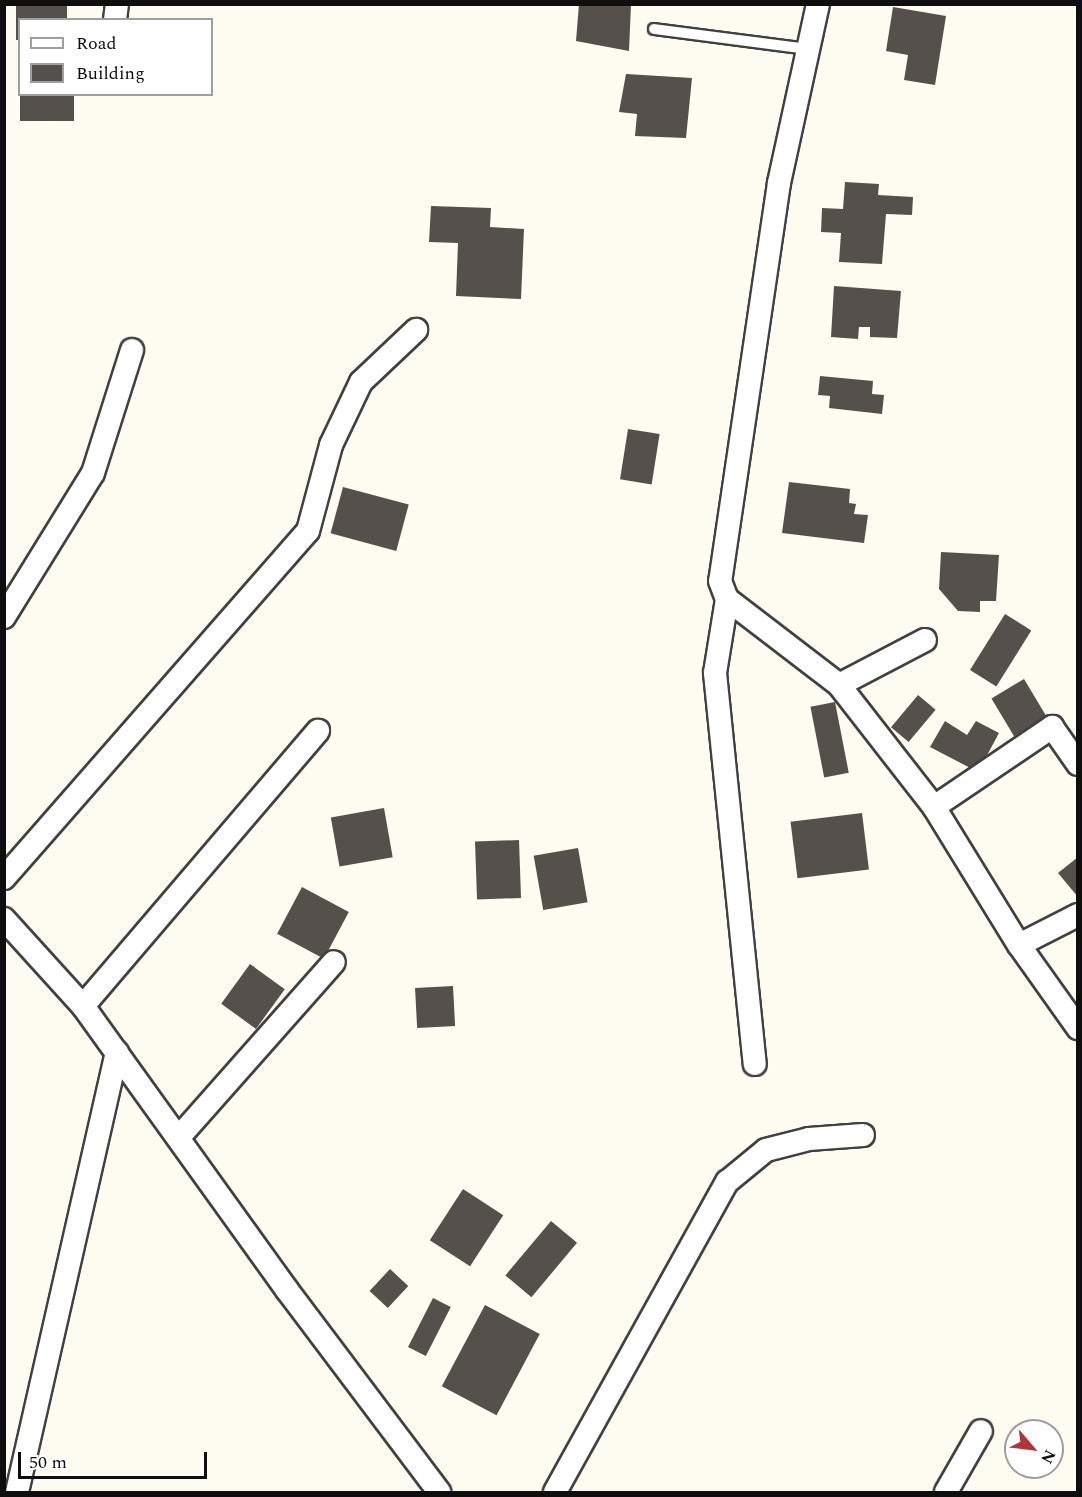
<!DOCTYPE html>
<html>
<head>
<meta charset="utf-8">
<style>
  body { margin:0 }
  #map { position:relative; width:1082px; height:1497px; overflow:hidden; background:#fefbf1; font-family:Spectral,serif }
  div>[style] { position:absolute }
  .building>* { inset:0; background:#56504c; transform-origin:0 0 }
  .roads { filter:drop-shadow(2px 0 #414141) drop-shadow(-2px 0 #414141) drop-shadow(0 2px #414141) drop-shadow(0 -2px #414141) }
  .service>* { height:10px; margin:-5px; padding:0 5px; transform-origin:5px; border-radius:5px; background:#fff }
  .minor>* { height:22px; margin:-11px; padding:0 11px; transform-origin:11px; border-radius:11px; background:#fff }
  span { translate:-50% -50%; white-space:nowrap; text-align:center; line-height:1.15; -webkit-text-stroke:6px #fff; paint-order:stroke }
  .frame { position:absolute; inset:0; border:6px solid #0e0e0e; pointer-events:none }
  .legend { position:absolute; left:18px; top:18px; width:195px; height:78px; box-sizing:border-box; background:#fff; border:2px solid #9f9f9f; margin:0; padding:8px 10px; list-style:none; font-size:18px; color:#0e0e0e }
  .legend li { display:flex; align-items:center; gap:12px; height:30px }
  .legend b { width:30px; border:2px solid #9f9f9f }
  .north { position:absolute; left:1004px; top:1419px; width:60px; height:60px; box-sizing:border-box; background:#fff; border:2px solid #9f9f9f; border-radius:50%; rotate:118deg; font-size:16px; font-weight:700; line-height:24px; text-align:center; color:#0e0e0e }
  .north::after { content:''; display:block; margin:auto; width:21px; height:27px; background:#b13438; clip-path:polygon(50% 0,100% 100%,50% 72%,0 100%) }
  .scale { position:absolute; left:18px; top:1452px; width:189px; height:27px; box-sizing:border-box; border:3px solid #0e0e0e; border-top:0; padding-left:8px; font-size:18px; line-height:21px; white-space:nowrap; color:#0e0e0e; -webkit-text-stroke:4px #fff; paint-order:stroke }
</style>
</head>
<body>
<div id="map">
  <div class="building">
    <div style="clip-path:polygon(579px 4px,631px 4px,629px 51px,576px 41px)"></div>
    <div style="clip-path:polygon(16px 5px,67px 5px,67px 20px,20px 20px,20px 40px,16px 40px)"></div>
    <div style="clip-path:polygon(893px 7px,946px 16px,935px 85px,904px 80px,908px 55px,886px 51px)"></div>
    <div style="clip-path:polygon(626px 74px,692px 78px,686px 138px,635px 136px,637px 114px,619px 112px)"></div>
    <div style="left:20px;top:94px;width:54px;height:27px"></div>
    <div style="clip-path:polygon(845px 182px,879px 184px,878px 195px,913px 197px,912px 215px,886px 214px,882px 264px,839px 262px,841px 233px,821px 232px,822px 208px,843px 209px)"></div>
    <div style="clip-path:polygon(431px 206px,491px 208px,490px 227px,524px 229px,521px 299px,456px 296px,458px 243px,429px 242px)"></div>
    <div style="clip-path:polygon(834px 286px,901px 291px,897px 338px,870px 337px,870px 327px,859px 327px,858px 339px,831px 337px)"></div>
    <div style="clip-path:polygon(820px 376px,873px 381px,872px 394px,884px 395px,882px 414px,829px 408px,830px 396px,818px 395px)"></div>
    <div style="left:628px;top:429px;width:32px;height:51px;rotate:9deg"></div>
    <div style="clip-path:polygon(789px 482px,850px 489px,849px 503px,856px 504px,854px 514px,868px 515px,864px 543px,782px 533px)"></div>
    <div style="left:343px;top:487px;width:68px;height:48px;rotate:15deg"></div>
    <div style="clip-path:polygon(941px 552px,999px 555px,996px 601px,980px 601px,980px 612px,958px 611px,939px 589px)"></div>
    <div style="left:1005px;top:614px;width:31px;height:66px;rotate:32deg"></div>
    <div style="left:1024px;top:679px;width:44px;height:38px;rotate:59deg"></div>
    <div style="left:918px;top:695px;width:23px;height:42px;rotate:40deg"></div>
    <div style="left:835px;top:702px;width:72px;height:25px;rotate:79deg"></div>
    <div style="clip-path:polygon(945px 721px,967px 735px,976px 721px,999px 733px,978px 772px,930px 747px)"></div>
    <div style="left:384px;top:808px;width:50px;height:54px;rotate:80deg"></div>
    <div style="left:862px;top:813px;width:57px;height:72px;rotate:83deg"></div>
    <div style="left:519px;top:840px;width:58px;height:44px;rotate:88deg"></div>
    <div style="left:578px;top:848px;width:55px;height:45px;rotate:80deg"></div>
    <div style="clip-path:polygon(1078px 857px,1078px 897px,1058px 873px)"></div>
    <div style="left:302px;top:887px;width:53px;height:53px;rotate:28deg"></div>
    <div style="left:250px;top:964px;width:43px;height:49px;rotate:36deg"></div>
    <div style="left:453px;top:986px;width:40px;height:38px;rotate:87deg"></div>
    <div style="left:463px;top:1189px;width:48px;height:61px;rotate:33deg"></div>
    <div style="left:551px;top:1221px;width:34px;height:71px;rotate:40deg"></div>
    <div style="left:390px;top:1269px;width:25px;height:30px;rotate:43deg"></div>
    <div style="left:433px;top:1298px;width:20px;height:55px;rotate:27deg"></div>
    <div style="left:485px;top:1305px;width:62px;height:92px;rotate:28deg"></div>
  </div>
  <div class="roads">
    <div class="service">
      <div style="left:654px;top:29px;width:156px;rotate:7.4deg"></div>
    </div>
    <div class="minor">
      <div style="left:818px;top:4px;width:183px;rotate:102.3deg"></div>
      <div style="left:779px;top:183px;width:402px;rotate:98.4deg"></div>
      <div style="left:720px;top:581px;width:19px;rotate:69deg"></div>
      <div style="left:727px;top:599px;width:141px;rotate:37.5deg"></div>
      <div style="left:839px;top:685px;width:155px;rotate:52.1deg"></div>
      <div style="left:934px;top:807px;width:162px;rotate:58.4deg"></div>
      <div style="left:1019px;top:945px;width:102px;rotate:54.6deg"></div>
      <div style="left:115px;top:20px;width:16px;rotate:-83deg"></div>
      <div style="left:727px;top:599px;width:75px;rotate:99.2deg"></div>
      <div style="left:715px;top:673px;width:393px;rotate:84.2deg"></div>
      <div style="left:4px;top:617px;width:169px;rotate:-58.3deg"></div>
      <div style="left:93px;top:473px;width:129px;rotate:-72.4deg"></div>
      <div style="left:839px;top:685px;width:97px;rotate:-27.6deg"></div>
      <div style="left:934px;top:807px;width:143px;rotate:-34.1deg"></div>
      <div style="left:1052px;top:727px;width:45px;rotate:54.9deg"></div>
      <div style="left:4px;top:878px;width:461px;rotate:-48.8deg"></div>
      <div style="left:308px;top:531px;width:89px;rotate:-75deg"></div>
      <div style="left:331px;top:445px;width:70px;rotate:-64.5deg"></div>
      <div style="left:361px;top:382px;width:76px;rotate:-43.4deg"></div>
      <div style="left:4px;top:919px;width:118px;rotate:47.8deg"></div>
      <div style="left:83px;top:1006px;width:350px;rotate:54.3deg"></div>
      <div style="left:287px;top:1290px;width:253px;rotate:53deg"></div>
      <div style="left:1019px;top:945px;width:66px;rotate:-27deg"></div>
      <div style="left:83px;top:1006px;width:362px;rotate:-49.5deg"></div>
      <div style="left:180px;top:1136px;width:232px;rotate:-48.5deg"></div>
      <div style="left:17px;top:1492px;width:451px;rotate:-77.2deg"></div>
      <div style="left:555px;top:1492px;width:355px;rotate:-61deg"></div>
      <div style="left:727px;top:1182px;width:50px;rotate:-39.4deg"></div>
      <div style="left:766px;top:1150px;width:44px;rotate:-14.3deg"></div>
      <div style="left:809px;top:1139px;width:54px;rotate:-4.2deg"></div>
      <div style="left:946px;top:1492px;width:70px;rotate:-60.2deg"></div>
    </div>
  </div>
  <div class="frame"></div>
  <ul class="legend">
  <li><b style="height:8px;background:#fff"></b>Road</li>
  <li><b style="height:16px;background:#56504c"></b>Building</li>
  </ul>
  <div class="north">N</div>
  <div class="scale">50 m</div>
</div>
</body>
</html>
